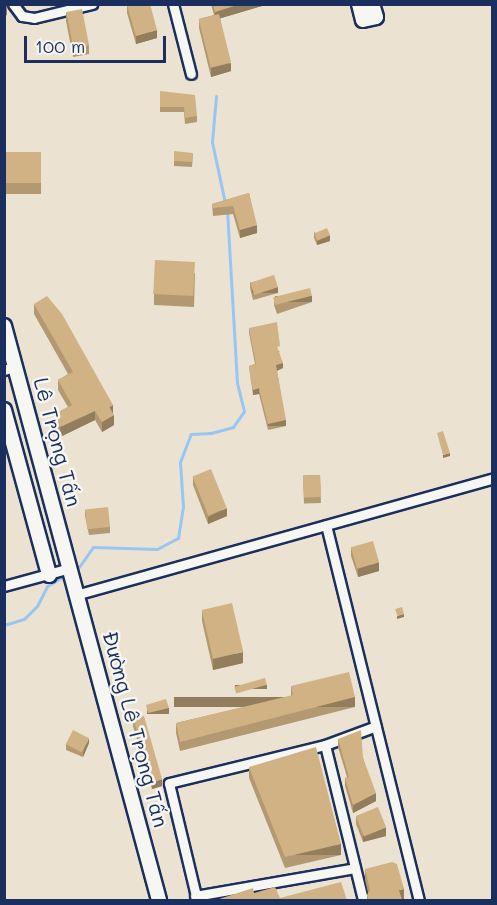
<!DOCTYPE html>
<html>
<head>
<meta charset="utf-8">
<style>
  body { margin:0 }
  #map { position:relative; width:497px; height:905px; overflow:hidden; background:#ebe2d1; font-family:Mali,sans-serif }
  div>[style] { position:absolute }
  .stream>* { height:3px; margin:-1.5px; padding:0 1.5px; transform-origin:1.5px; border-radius:1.5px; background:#98c6f3 }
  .roads { filter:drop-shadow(2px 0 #1b2f5e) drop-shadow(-2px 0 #1b2f5e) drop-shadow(0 2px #1b2f5e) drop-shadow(0 -2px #1b2f5e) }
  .street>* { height:9px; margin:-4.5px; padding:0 4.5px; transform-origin:4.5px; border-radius:4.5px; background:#f6f6f2 }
  .secondary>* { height:14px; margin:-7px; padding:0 7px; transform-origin:7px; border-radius:7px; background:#f6f6f2 }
  .wall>* { inset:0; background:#b39972; transform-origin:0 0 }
  .shaded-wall>* { inset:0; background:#927d5c; transform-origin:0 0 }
  .building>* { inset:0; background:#d0b284; transform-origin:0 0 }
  span { translate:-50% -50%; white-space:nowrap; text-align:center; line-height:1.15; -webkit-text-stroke:5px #f6f6f2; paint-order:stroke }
  .street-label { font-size:21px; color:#1b2f5e }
  .frame { position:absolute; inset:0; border:6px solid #1b2f5e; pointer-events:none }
  .scale { position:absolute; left:24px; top:36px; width:142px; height:27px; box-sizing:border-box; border:3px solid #1b2f5e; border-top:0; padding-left:8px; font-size:18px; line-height:21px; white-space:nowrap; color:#1b2f5e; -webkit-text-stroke:4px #f6f6f2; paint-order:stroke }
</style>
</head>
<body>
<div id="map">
  <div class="stream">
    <div style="left:216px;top:96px;width:46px;rotate:95deg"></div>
    <div style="left:212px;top:142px;width:62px;rotate:78deg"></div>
    <div style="left:79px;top:567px;width:24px;rotate:-55deg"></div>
    <div style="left:93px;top:547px;width:64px;rotate:1.8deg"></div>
    <div style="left:157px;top:549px;width:24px;rotate:-28deg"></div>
    <div style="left:178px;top:538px;width:31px;rotate:-81deg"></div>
    <div style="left:183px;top:507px;width:45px;rotate:-93.8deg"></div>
    <div style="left:180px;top:462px;width:30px;rotate:-69deg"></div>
    <div style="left:191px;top:434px;width:20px;rotate:-3deg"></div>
    <div style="left:211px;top:433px;width:23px;rotate:-15deg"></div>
    <div style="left:233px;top:427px;width:19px;rotate:-55deg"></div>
    <div style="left:244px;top:411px;width:29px;rotate:-104deg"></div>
    <div style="left:237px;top:383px;width:171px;rotate:-93.3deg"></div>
    <div style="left:4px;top:625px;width:21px;rotate:-17deg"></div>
    <div style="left:24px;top:619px;width:18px;rotate:-45deg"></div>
    <div style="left:37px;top:606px;width:22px;rotate:-63deg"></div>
    <div style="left:47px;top:586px;width:20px;rotate:-30deg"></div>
  </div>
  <div class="roads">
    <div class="street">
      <div style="left:13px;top:4px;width:15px;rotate:53deg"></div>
      <div style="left:22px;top:16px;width:12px;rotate:9deg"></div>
      <div style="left:34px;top:18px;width:60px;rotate:-13.6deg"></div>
      <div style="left:173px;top:4px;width:72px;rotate:75.6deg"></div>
      <div style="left:4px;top:370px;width:13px;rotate:-18deg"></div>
      <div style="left:326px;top:525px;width:386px;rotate:76.1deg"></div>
      <div style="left:4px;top:586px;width:68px;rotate:-15.3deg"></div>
      <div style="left:79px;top:594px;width:429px;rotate:-15.6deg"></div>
      <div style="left:325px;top:745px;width:160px;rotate:76.2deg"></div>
      <div style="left:195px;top:896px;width:162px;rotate:-9.9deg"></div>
      <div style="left:197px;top:900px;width:120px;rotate:-103.5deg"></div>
      <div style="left:169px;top:783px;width:161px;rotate:-13.7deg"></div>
      <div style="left:325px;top:745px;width:54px;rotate:-20.4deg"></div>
    </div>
    <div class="secondary">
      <div style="left:359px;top:4px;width:16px;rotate:76deg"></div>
      <div style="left:363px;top:20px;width:13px;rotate:-13deg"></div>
      <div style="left:376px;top:17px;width:14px;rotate:-107deg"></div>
      <div style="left:4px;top:326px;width:595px;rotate:74.89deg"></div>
      <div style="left:4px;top:410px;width:171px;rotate:74.7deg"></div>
    </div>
  </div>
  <div class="wall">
    <div style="clip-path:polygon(211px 4px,262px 4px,262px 6px,220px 18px,231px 71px,211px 77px,199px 28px,199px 19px,214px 15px)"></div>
    <div style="clip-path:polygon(127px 5px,157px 38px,136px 44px,127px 13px)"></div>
    <div style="clip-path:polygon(66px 12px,89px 45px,89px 54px,73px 57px,66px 21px)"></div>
    <div style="clip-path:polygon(160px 91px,197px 116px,197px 122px,185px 124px,184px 112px,160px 112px)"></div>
    <div style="left:4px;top:152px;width:37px;height:42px"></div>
    <div style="clip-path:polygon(193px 153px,192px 167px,174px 166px,174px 161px)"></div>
    <div style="clip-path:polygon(249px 193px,257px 233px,240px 238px,233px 214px,213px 216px,212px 204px)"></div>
    <div style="clip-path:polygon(314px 232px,330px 241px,317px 245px,314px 238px)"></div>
    <div style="clip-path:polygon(195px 273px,194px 307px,154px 305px,154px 294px)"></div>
    <div style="clip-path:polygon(250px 282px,278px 293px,253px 300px,250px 288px)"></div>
    <div style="clip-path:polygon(274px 300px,312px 302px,277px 314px,274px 305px)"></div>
    <div style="clip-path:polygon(34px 304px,113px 414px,114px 425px,102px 432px,95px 420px,60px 437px,55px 423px,55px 414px,68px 407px,58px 390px,58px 380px,68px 374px,34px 314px)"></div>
    <div style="clip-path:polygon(249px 328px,280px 352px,279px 352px,283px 368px,277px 371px,286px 426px,268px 430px,259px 394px,253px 395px,249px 366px,255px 364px,249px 333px)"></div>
    <div style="left:320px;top:475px;width:28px;height:17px;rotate:88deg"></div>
    <div style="clip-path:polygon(193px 477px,227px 516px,208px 524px,193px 485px)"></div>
    <div style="clip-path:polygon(85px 510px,110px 527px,110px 533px,89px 535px,85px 516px)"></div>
    <div style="clip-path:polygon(351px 548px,379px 571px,358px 577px,351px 556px)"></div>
    <div style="clip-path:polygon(202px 610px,243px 663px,213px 670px,202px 621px)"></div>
    <div style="clip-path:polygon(291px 686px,355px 707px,180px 751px,176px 733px,176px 723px,291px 696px)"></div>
    <div style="clip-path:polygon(133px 719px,162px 786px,152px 789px,133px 726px)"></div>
    <div style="clip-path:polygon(338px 739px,363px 758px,376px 801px,353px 813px,345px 786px,345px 778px,347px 777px,338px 747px)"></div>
    <div style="clip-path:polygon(89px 743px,83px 757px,66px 750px,66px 744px)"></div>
    <div style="clip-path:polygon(249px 767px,341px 855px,285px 868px,249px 778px)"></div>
    <div style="clip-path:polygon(356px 816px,386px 836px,363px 842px,356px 824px)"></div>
    <div style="clip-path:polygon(365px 869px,404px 899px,402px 900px,367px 900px,367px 895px,368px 893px,365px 880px)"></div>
  </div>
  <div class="shaded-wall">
    <div style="clip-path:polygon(5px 4px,7px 4px,7px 15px,4px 16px,4px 5px)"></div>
    <div style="clip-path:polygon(240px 4px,262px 4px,262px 6px,215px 20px,215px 12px)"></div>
    <div style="clip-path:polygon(157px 30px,157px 38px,136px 44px,136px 36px)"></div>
    <div style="clip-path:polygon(231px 63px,231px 71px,211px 77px,211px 68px)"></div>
    <div style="clip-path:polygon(257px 225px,257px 233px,240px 238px,240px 230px)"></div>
    <div style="clip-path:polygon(330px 235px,330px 241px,317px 245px,317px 240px)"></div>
    <div style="left:278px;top:287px;width:6px;height:26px;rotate:90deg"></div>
    <div style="left:312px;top:296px;width:6px;height:37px;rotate:90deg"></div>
    <div style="clip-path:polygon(283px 363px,283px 368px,276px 371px,276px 365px)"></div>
    <div style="clip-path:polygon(259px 388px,259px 394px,253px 395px,253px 390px)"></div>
    <div style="clip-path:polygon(113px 405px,113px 415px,109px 407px)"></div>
    <div style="clip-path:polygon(95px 411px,95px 420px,60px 437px,60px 427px)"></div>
    <div style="clip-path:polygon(114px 415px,114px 425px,102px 432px,102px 422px)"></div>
    <div style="left:286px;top:420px;width:6px;height:18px;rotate:90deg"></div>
    <div style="clip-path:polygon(450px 453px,450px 456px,443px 458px,443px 455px)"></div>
    <div style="clip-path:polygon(227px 508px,227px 516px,208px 524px,208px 517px)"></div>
    <div style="clip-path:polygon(379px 562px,379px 571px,358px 577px,358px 569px)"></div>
    <div style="clip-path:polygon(404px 614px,404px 617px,397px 619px,397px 616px)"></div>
    <div style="clip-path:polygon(243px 652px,243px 663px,213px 670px,213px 659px)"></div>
    <div style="left:267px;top:685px;width:4px;height:32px;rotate:90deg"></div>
    <div style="left:355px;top:697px;width:10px;height:181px;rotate:90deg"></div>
    <div style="left:169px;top:708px;width:6px;height:22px;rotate:90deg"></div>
    <div style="clip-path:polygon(89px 738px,89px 743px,83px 757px,83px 752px)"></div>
    <div style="clip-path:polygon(162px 779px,162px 786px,152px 789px,152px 781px)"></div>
    <div style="clip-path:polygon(376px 793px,376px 801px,353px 813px,353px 805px)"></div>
    <div style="clip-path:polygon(386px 827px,386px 836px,363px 842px,363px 834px)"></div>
    <div style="left:341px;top:844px;width:11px;height:57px;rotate:90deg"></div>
    <div style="clip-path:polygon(404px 889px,404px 899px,399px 900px,399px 890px)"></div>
  </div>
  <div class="building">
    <div style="clip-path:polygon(150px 4px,157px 30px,136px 36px,127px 5px)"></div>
    <div style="clip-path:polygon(213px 4px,240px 4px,215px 12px)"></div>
    <div style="left:82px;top:9px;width:37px;height:16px;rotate:79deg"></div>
    <div style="left:219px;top:14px;width:50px;height:21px;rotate:76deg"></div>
    <div style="clip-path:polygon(160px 91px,195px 95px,197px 116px,185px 118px,184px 107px,160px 107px)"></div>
    <div style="clip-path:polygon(174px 151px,193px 153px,192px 162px,174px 161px)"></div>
    <div style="left:4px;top:152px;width:37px;height:31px"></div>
    <div style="clip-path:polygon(249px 193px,257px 225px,240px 230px,233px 206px,213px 208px,212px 204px)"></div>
    <div style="left:327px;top:228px;width:8px;height:14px;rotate:67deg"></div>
    <div style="left:155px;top:260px;width:40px;height:34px;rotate:3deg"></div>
    <div style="left:274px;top:275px;width:13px;height:25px;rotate:72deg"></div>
    <div style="left:310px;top:288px;width:8px;height:38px;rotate:76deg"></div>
    <div style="clip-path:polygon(47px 296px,62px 314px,113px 405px,109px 407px,114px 415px,102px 422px,95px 411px,60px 427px,55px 414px,72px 405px,58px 380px,73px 372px,34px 304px)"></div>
    <div style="clip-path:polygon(277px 322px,280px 346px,277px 347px,283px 363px,276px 365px,286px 420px,268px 424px,259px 388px,253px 390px,251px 382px,249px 366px,256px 364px,249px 328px)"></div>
    <div style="clip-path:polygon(443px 431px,450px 453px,443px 455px,437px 433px)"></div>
    <div style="left:211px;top:469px;width:42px;height:20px;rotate:68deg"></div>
    <div style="left:320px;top:475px;width:22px;height:17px;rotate:87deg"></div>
    <div style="left:108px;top:507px;width:20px;height:23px;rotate:84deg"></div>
    <div style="left:373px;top:541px;width:22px;height:23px;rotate:74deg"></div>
    <div style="left:232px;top:603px;width:50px;height:31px;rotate:77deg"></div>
    <div style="left:402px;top:607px;width:7px;height:7px;rotate:74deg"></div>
    <div style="clip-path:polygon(349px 672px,355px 697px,180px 742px,176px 723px,293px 695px,291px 686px)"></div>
    <div style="left:265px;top:678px;width:7px;height:32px;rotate:74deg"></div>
    <div style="clip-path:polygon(166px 699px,169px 708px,148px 713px,146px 705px)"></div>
    <div style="left:144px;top:716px;width:66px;height:11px;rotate:74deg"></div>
    <div style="left:73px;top:730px;width:18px;height:16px;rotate:27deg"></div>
    <div style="clip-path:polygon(361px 730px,363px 758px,376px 793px,353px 805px,345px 778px,349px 777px,338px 739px)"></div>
    <div style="clip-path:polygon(316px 747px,341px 844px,285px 857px,249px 767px)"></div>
    <div style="left:378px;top:807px;width:22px;height:24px;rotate:68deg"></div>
    <div style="clip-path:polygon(392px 862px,397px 864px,404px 889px,399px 890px,402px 900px,369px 900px,367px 895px,370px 890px,365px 869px)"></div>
    <div style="clip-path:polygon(341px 882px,347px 900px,216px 900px,253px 888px,254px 893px,275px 887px,280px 898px)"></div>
  </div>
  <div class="street-label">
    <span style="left:58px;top:442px;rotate:75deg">Lê Trọng Tấn</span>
    <span style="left:136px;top:729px;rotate:75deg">Đường Lê Trọng Tấn</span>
  </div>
  <div class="frame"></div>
  <div class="scale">100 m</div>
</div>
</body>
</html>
